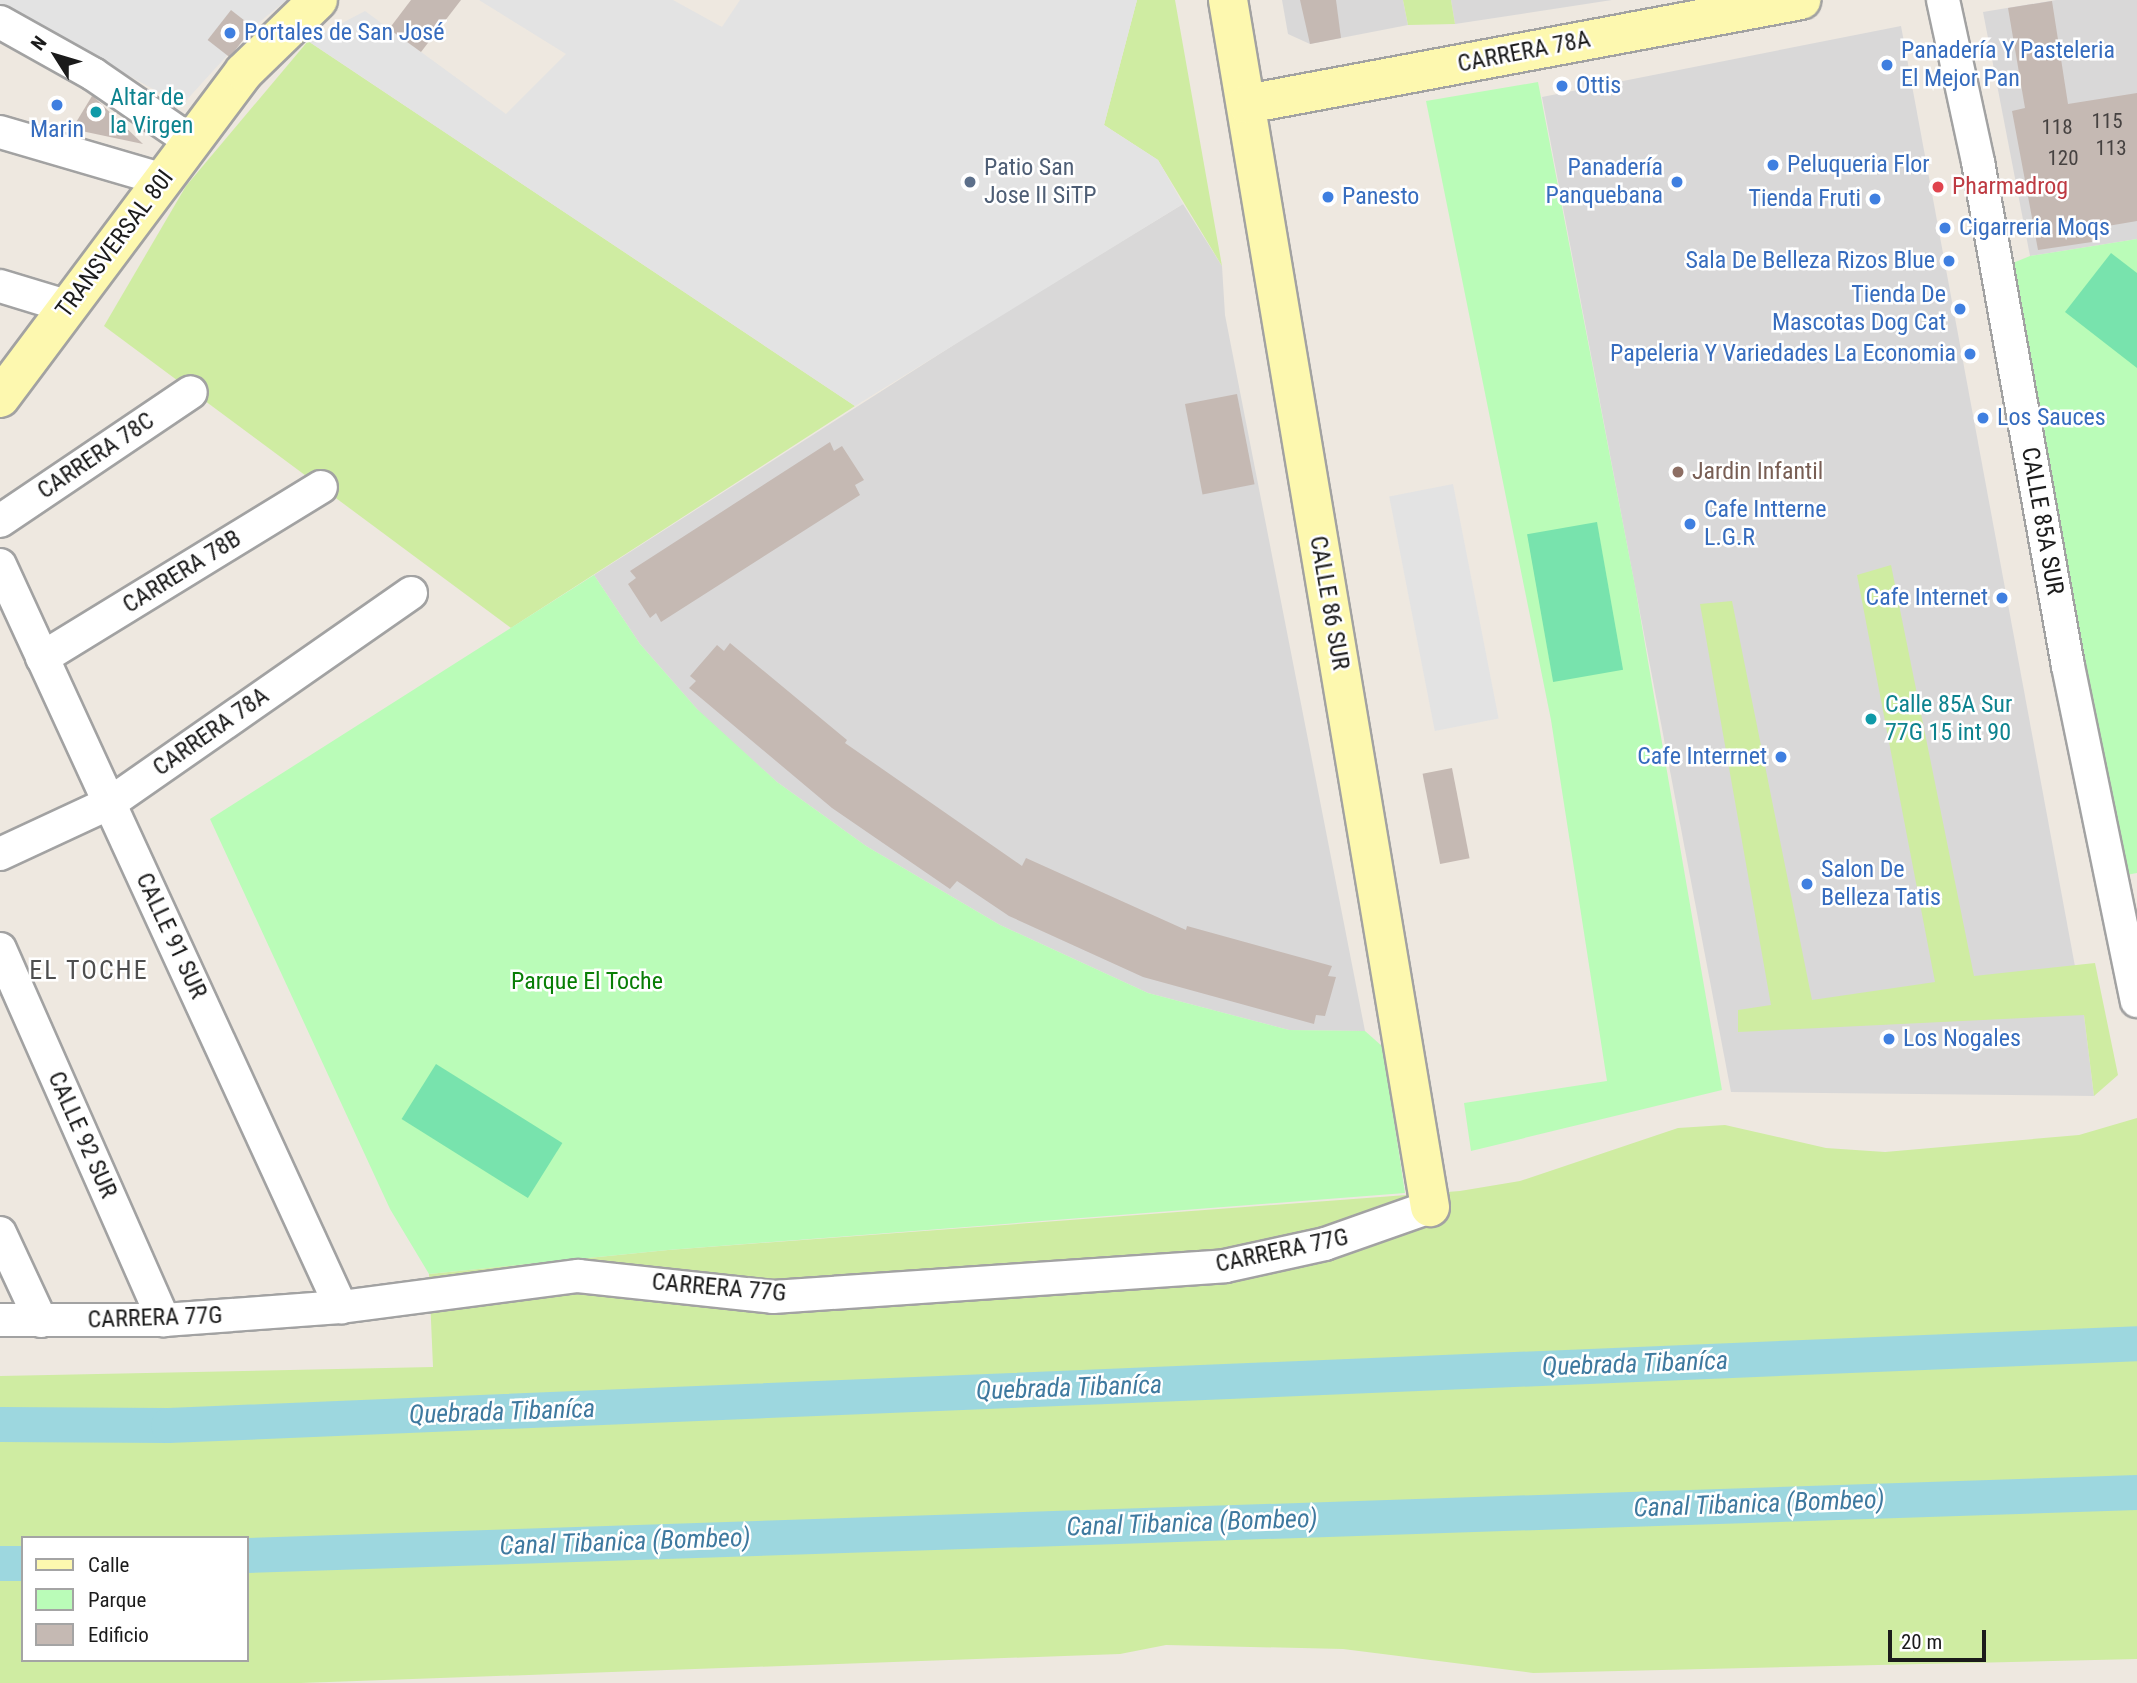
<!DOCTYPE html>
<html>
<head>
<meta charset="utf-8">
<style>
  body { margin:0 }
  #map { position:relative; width:2137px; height:1683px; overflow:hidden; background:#eee8e0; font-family:"Roboto Condensed",sans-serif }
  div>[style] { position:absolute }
  .residential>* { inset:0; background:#d9d8d8 }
  .grass>* { inset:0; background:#cfeca2 }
  .park>* { inset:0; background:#bafcb8 }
  .pitch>* { inset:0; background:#78e3ad; transform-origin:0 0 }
  .parking>* { inset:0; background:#e3e3e3; transform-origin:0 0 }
  .canal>* { height:35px; margin:-17.5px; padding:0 17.5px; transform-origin:17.5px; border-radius:17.5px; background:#9dd7df }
  .building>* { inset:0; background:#c5b9b3; transform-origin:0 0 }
  .roads { filter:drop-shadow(2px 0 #a2a2a2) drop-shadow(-2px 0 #a2a2a2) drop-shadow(0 2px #a2a2a2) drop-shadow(0 -2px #a2a2a2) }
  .street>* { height:32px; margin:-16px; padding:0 16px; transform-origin:16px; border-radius:16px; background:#fff }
  .secondary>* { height:38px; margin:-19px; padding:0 19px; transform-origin:19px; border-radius:19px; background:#fdf8af }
  .dots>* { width:19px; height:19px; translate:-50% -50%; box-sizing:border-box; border:4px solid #fff; border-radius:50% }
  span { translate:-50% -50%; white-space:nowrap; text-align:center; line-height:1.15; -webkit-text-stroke:5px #fff; paint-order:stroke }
  .number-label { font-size:21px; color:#464241 }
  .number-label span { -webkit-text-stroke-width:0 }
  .shop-label { font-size:24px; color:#366cbe }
  .left { translate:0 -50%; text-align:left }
  .right { translate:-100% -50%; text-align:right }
  .street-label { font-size:24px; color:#1b1b1b }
  .culture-label { font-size:24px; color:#0d838f }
  .service-label { font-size:24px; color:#4e5e75 }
  .health-label { font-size:24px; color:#be3a42 }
  .education-label { font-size:24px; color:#785e54 }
  .park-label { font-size:24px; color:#087e05 }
  .neighbourhood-label { font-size:26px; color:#4e4e4e; letter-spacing:2px }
  .water-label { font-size:26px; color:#3e799f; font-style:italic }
  .legend { position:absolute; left:21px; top:1536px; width:228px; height:126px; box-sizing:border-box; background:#fff; border:2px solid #a4a4a4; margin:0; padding:9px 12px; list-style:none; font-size:21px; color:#1b1b1b }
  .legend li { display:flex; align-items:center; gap:14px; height:35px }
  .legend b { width:35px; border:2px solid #a4a4a4 }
  .north { position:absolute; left:21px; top:21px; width:70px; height:70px; -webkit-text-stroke:5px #fff; paint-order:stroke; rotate:307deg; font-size:19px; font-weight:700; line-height:28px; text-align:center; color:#1b1b1b }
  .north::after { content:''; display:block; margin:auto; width:24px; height:32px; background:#1b1b1b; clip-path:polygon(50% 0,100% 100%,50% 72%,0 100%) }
  .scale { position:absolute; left:1888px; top:1630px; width:98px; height:32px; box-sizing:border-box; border:4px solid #1b1b1b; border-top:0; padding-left:9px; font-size:21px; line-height:24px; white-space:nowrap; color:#1b1b1b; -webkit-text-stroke:5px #fff; paint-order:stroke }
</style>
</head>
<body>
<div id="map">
  <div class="residential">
    <div style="clip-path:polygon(1282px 0,1403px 0,1408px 25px,1310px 44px,1288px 34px)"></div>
    <div style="clip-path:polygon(1451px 0,1612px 0,1455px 24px)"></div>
    <div style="clip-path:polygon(2056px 0,2137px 0,2137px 239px,2030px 256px,1983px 12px)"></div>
    <div style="clip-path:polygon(1901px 26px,2084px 1015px,2094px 1096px,1731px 1092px,1542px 97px)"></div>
    <div style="clip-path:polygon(1183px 204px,1222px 266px,1225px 315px,1365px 1031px,1289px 1030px,1148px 993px,1000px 925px,866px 846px,777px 782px,703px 716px,640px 644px,594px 575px,991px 321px)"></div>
  </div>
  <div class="grass">
    <div style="clip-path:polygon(1137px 0,1175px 0,1222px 266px,1158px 160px,1104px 125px)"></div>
    <div style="clip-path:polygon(1403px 0,1451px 0,1455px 24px,1408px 25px)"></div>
    <div style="clip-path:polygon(308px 41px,855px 406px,511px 628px,104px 326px,186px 186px)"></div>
    <div style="clip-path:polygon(1891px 565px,1974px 976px,2095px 963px,2118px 1075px,2094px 1096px,2084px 1015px,1738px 1032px,1738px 1010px,1771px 1005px,1700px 604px,1732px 601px,1812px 1000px,1935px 982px,1857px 575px)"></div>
    <div style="clip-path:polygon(evenodd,2137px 1118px,2137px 1659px,1533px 1673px,1343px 1649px,1166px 1645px,1120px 1654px,301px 1683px,0 1683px,0 1376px,433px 1367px,429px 1274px,668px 1250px,1460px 1191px,1520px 1181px,1678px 1128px,1725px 1125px,1826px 1148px,1885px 1152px,2079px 1135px,2137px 1118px,23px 1538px,247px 1538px,247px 1660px,23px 1660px,23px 1538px)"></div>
  </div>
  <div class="park">
    <div style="clip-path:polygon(1538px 82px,1635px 586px,1722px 1090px,1471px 1151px,1464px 1103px,1607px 1081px,1551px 720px,1426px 101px)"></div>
    <div style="clip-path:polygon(2137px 239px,2137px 873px,2126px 875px,2008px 265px,2030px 256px)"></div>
    <div style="clip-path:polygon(594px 575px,640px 644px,697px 709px,777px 782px,866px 846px,1000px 925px,1148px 993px,1289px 1030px,1365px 1031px,1383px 1047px,1405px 1193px,668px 1250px,429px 1274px,390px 1209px,210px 819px)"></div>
  </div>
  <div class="pitch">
    <div style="clip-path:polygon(2111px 253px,2137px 273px,2137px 368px,2065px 312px)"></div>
    <div style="left:1597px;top:522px;width:150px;height:71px;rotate:80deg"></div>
    <div style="left:436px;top:1064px;width:149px;height:65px;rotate:32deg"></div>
  </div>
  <div class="parking">
    <div style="clip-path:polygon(0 0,287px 0,253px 27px,182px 105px,0 5px)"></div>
    <div style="clip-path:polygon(479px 0,673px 0,722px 27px,740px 0,1137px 0,1104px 125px,1158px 160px,1183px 204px,855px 406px,308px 41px,365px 11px,506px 114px,566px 54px)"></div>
    <div style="left:1453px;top:484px;width:239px;height:65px;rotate:79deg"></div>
  </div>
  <div class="canal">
    <div style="left:0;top:1424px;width:168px;rotate:0.3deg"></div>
    <div style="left:168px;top:1425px;width:1971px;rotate:-2.38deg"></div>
    <div style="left:247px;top:1555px;width:1891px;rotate:-1.91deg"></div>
    <div style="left:0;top:1563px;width:23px"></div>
  </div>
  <div class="building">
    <div style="clip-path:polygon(411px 0,461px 0,421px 52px,389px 29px)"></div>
    <div style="clip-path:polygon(1300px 0,1336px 0,1341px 38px,1310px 44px)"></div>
    <div style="clip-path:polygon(2052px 1px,2068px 104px,2137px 93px,2137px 221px,2090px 229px,2092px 242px,2038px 250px,2012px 111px,2025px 108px,2008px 8px)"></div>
    <div style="left:231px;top:10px;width:28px;height:38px;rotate:38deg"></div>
    <div style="clip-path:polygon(92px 96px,94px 97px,143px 144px,72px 129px)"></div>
    <div style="left:1237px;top:394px;width:92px;height:53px;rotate:79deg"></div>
    <div style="clip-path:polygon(830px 442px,834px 451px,842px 446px,864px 480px,855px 485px,860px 495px,661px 622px,656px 613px,650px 618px,628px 584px,636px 578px,630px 571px)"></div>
    <div style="clip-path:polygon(730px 643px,847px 740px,845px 743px,1022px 866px,1026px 858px,1186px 930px,1187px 926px,1332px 966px,1328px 976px,1336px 977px,1325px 1016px,1316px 1015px,1314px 1024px,1143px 977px,1009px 916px,957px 881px,950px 889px,832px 808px,689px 688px,696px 681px,690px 676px,717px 645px,724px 651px)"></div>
    <div style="left:1452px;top:768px;width:92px;height:30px;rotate:79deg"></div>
  </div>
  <div class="roads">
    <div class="street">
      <div style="left:1943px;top:0;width:166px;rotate:77.8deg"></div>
      <div style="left:1978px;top:162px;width:512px;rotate:79.88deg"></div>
      <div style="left:2068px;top:666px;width:342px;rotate:78.4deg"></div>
      <div style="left:0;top:22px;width:107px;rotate:29.2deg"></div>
      <div style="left:93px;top:74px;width:120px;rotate:34.5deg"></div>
      <div style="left:0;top:132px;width:171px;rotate:16.3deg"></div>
      <div style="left:0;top:286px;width:72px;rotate:16.9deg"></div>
      <div style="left:0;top:521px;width:230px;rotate:-34deg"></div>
      <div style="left:0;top:565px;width:817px;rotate:65.32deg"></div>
      <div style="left:42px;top:658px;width:327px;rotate:-31.5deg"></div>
      <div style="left:0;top:854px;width:121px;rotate:-24.9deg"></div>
      <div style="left:110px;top:803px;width:367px;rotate:-34.9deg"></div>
      <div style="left:0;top:949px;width:406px;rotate:66.2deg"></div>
      <div style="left:0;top:1233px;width:97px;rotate:65deg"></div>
      <div style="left:0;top:1320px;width:164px"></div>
      <div style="left:164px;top:1320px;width:177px;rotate:-4.2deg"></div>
      <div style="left:341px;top:1307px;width:239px;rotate:-7.5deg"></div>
      <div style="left:578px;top:1276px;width:196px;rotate:6.1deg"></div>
      <div style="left:773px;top:1297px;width:453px;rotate:-3.9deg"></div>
      <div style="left:1225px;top:1266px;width:102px;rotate:-12.4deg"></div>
      <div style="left:1325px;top:1244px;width:111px;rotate:-19.4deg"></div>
    </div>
    <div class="secondary">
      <div style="left:1228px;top:0;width:1224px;rotate:80.5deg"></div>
      <div style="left:1247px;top:104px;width:564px;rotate:-10.63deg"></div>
      <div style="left:0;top:398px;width:407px;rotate:-53.2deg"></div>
      <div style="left:244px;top:72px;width:103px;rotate:-44.2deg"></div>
    </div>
  </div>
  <div class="dots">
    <div style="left:230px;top:33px;background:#3f7fe0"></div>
    <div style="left:1887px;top:65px;background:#3f7fe0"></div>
    <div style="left:1562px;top:86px;background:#3f7fe0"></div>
    <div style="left:57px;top:105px;background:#3f7fe0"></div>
    <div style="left:96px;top:112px;background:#0f9aa8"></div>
    <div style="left:1773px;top:165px;background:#3f7fe0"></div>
    <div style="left:970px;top:182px;background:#5c6f8a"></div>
    <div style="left:1677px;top:182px;background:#3f7fe0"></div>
    <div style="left:1938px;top:187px;background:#e0444e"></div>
    <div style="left:1328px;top:197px;background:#3f7fe0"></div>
    <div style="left:1875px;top:199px;background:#3f7fe0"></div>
    <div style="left:1945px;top:228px;background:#3f7fe0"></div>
    <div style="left:1949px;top:261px;background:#3f7fe0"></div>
    <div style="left:1960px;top:309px;background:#3f7fe0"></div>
    <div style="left:1970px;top:354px;background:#3f7fe0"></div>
    <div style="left:1983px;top:418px;background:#3f7fe0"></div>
    <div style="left:1678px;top:472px;background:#8d6e63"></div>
    <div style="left:1690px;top:524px;background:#3f7fe0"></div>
    <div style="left:2002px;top:598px;background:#3f7fe0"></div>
    <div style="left:1871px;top:719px;background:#0f9aa8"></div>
    <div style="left:1781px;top:757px;background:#3f7fe0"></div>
    <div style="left:1807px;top:884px;background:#3f7fe0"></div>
    <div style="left:1889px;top:1039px;background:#3f7fe0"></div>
  </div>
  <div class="number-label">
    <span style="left:2107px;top:121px">115</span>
    <span style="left:2057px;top:127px">118</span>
    <span style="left:2111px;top:148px">113</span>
    <span style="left:2063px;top:158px">120</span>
  </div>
  <div class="shop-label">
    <span class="left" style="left:244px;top:33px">Portales de San José</span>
    <span class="left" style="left:1901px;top:65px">Panadería Y Pasteleria<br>El Mejor Pan</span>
    <span class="left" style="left:1576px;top:86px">Ottis</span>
    <span style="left:57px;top:130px">Marin</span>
    <span class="left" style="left:1787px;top:165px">Peluqueria Flor</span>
    <span class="right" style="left:1663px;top:182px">Panadería<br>Panquebana</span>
    <span class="left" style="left:1342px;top:197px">Panesto</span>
    <span class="right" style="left:1861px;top:199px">Tienda Fruti</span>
    <span class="left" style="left:1959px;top:228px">Cigarreria Moqs</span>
    <span class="right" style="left:1935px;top:261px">Sala De Belleza Rizos Blue</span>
    <span class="right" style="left:1946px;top:309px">Tienda De<br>Mascotas Dog Cat</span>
    <span class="right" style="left:1956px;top:354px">Papeleria Y Variedades La Economia</span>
    <span class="left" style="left:1997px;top:418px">Los Sauces</span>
    <span class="left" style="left:1704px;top:524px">Cafe Intterne<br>L.G.R</span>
    <span class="right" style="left:1988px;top:598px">Cafe Internet</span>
    <span class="right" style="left:1767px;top:757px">Cafe Interrnet</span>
    <span class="left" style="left:1821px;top:884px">Salon De<br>Belleza Tatis</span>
    <span class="left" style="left:1903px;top:1039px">Los Nogales</span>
  </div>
  <div class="street-label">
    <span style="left:1524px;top:52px;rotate:-11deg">CARRERA 78A</span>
    <span style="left:115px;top:244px;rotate:-53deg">TRANSVERSAL 80I</span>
    <span style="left:96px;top:456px;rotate:-34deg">CARRERA 78C</span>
    <span style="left:2042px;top:521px;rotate:80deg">CALLE 85A SUR</span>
    <span style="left:182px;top:572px;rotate:-32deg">CARRERA 78B</span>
    <span style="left:1329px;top:603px;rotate:80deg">CALLE 86 SUR</span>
    <span style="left:211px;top:732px;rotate:-35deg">CARRERA 78A</span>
    <span style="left:171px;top:936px;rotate:65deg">CALLE 91 SUR</span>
    <span style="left:82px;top:1135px;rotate:66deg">CALLE 92 SUR</span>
    <span style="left:1282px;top:1251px;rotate:-12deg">CARRERA 77G</span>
    <span style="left:719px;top:1288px;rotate:5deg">CARRERA 77G</span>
    <span style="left:155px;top:1318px;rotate:-2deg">CARRERA 77G</span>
  </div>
  <div class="culture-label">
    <span class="left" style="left:110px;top:112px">Altar de<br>la Virgen</span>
    <span class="left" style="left:1885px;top:719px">Calle 85A Sur<br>77G 15 int 90</span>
  </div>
  <div class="service-label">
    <span class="left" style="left:984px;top:182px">Patio San<br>Jose II SiTP</span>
  </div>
  <div class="health-label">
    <span class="left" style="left:1952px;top:187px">Pharmadrog</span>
  </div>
  <div class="education-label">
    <span class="left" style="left:1692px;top:472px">Jardin Infantil</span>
  </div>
  <div class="park-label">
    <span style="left:587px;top:982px">Parque El Toche</span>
  </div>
  <div class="neighbourhood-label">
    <span style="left:89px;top:971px">EL TOCHE</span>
  </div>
  <div class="water-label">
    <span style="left:1635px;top:1364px;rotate:-2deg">Quebrada Tibaníca</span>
    <span style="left:1069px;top:1388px;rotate:-2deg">Quebrada Tibaníca</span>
    <span style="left:502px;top:1412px;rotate:-2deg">Quebrada Tibaníca</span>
    <span style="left:1759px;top:1504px;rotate:-2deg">Canal Tibanica (Bombeo)</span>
    <span style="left:1192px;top:1523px;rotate:-2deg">Canal Tibanica (Bombeo)</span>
    <span style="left:625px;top:1542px;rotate:-2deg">Canal Tibanica (Bombeo)</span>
  </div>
  <ul class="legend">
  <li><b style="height:9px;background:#fdf8af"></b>Calle</li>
  <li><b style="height:19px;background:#bafcb8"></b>Parque</li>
  <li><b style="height:19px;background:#c5b9b3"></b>Edificio</li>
  </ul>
  <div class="north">N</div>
  <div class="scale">20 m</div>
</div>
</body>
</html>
